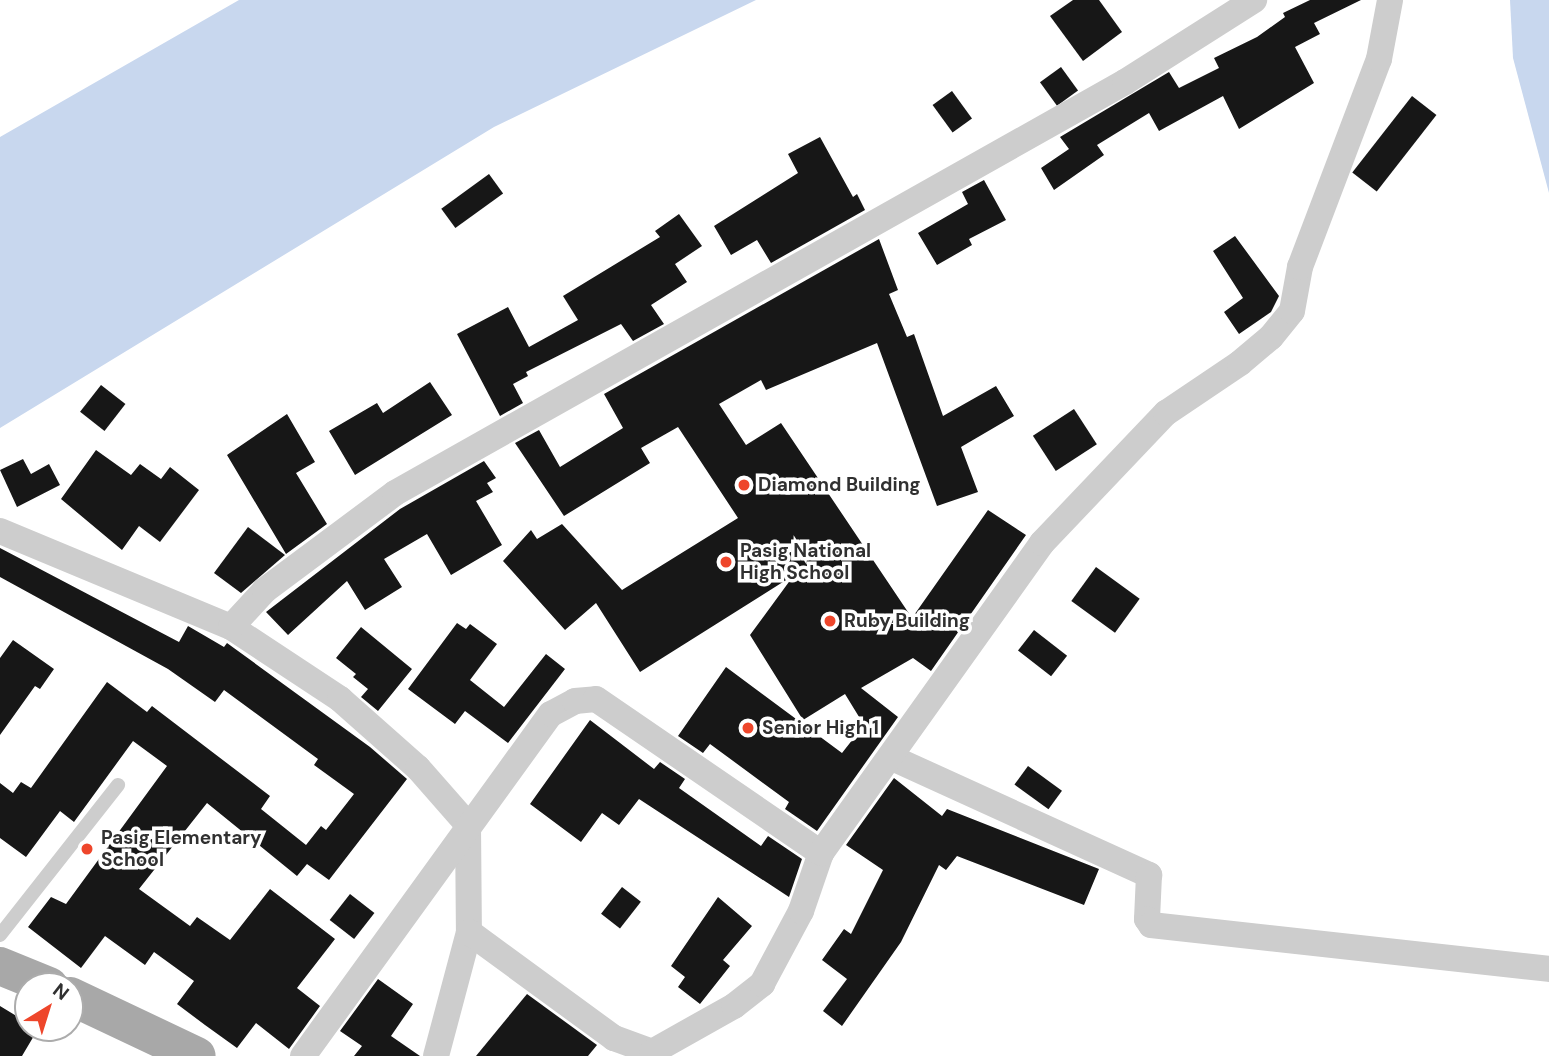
<!DOCTYPE html>
<html>
<head>
<meta charset="utf-8">
<style>
  body { margin:0 }
  #map { position:relative; width:1549px; height:1056px; overflow:hidden; background:#fff; font-family:"DM Sans",sans-serif }
  div>[style] { position:absolute }
  .water>* { inset:0; background:#c8d7ee }
  .building>* { inset:0; background:#171717; transform-origin:0 0 }
  .lane>* { height:14px; margin:-7px; padding:0 7px; transform-origin:7px; border-radius:7px; background:#cdcdcd }
  .street>* { height:26px; margin:-13px; padding:0 13px; transform-origin:13px; border-radius:13px; background:#cdcdcd }
  .primary>* { height:38px; margin:-19px; padding:0 19px; transform-origin:19px; border-radius:19px; background:#a8a8a8 }
  .dots>* { width:19px; height:19px; translate:-50% -50%; box-sizing:border-box; border:4px solid #fff; border-radius:50% }
  span { translate:-50% -50%; white-space:nowrap; text-align:center; line-height:1.15; -webkit-text-stroke:7px #fff; paint-order:stroke }
  .poi-label { font-size:19px; color:#303030; font-weight:700 }
  .left { translate:0 -50%; text-align:left }
  .north { position:absolute; left:14px; top:972px; width:70px; height:70px; box-sizing:border-box; background:#fff; border:2px solid #acacac; border-radius:50%; rotate:38deg; font-size:19px; font-weight:700; line-height:28px; text-align:center; color:#303030 }
  .north::after { content:''; display:block; margin:auto; width:24px; height:32px; background:#ee462b; clip-path:polygon(50% 0,100% 100%,50% 72%,0 100%) }
</style>
</head>
<body>
<div id="map">
  <div class="water">
    <div style="clip-path:polygon(239px 0,756px 0,494px 127px,0 428px,0 137px)"></div>
    <div style="clip-path:polygon(1510px 0,1549px 0,1549px 193px,1513px 58px)"></div>
  </div>
  <div class="building">
    <div style="clip-path:polygon(1073px 0,1099px 0,1122px 32px,1083px 61px,1050px 16px)"></div>
    <div style="clip-path:polygon(1310px 0,1361px 0,1314px 23px,1320px 34px,1295px 47px,1314px 83px,1239px 129px,1223px 96px,1159px 131px,1149px 113px,1097px 145px,1104px 155px,1054px 190px,1041px 168px,1069px 149px,1060px 137px,1169px 72px,1179px 88px,1219px 68px,1214px 58px,1257px 37px,1285px 17px,1283px 13px)"></div>
    <div style="left:1061px;top:67px;width:29px;height:26px;rotate:54deg"></div>
    <div style="left:952px;top:91px;width:34px;height:24px;rotate:54deg"></div>
    <div style="left:1412px;top:96px;width:31px;height:97px;rotate:38deg"></div>
    <div style="clip-path:polygon(820px 137px,853px 197px,857px 194px,865px 210px,771px 263px,757px 240px,731px 255px,714px 226px,798px 173px,788px 154px)"></div>
    <div style="left:489px;top:174px;width:24px;height:59px;rotate:54deg"></div>
    <div style="clip-path:polygon(984px 180px,1006px 220px,969px 239px,972px 245px,937px 265px,918px 233px,968px 204px,962px 192px)"></div>
    <div style="clip-path:polygon(679px 214px,702px 246px,675px 264px,687px 282px,651px 305px,664px 324px,633px 341px,621px 324px,526px 372px,528px 376px,513px 384px,523px 403px,500px 416px,457px 334px,508px 307px,529px 347px,578px 320px,563px 296px,660px 237px,655px 231px)"></div>
    <div style="clip-path:polygon(1235px 236px,1279px 296px,1271px 312px,1239px 334px,1224px 312px,1243px 298px,1213px 251px)"></div>
    <div style="clip-path:polygon(879px 239px,898px 290px,889px 294px,907px 337px,914px 334px,943px 416px,996px 386px,1014px 416px,961px 447px,978px 492px,937px 506px,877px 343px,766px 390px,761px 380px,719px 404px,746px 445px,781px 423px,912px 618px,988px 510px,1026px 535px,931px 671px,913px 658px,861px 688px,898px 717px,817px 831px,785px 809px,789px 802px,710px 744px,703px 753px,678px 736px,726px 667px,842px 753px,864px 725px,845px 694px,803px 720px,750px 635px,794px 575px,640px 672px,596px 603px,565px 630px,503px 561px,531px 530px,537px 539px,562px 524px,622px 590px,738px 518px,678px 427px,641px 448px,650px 463px,564px 516px,515px 443px,539px 430px,560px 467px,623px 428px,604px 394px)"></div>
    <div style="clip-path:polygon(430px 382px,452px 415px,355px 475px,329px 431px,377px 403px,383px 413px)"></div>
    <div style="left:101px;top:385px;width:31px;height:34px;rotate:38deg"></div>
    <div style="left:1074px;top:409px;width:42px;height:49px;rotate:57deg"></div>
    <div style="clip-path:polygon(287px 414px,315px 462px,296px 473px,327px 524px,286px 554px,227px 455px)"></div>
    <div style="clip-path:polygon(96px 450px,131px 475px,140px 464px,161px 479px,170px 467px,199px 490px,160px 542px,139px 526px,122px 550px,61px 499px)"></div>
    <div style="clip-path:polygon(23px 459px,31px 474px,49px 464px,60px 485px,17px 507px,0 470px)"></div>
    <div style="clip-path:polygon(484px 461px,496px 478px,487px 483px,493px 492px,476px 501px,502px 545px,451px 575px,427px 534px,384px 559px,402px 587px,365px 610px,347px 581px,288px 635px,266px 612px,400px 509px)"></div>
    <div style="clip-path:polygon(248px 527px,285px 555px,241px 593px,214px 573px)"></div>
    <div style="clip-path:polygon(0 548px,179px 642px,188px 626px,224px 647px,227px 643px,370px 747px,407px 779px,329px 880px,307px 864px,297px 876px,207px 803px,139px 889px,190px 926px,197px 917px,230px 940px,270px 889px,335px 939px,297px 988px,320px 1006px,289px 1049px,256px 1023px,237px 1048px,205px 1025px,177px 1004px,194px 981px,154px 952px,145px 965px,105px 936px,81px 968px,28px 927px,51px 897px,66px 904px,167px 766px,133px 741px,74px 822px,60px 811px,26px 857px,0 838px,0 783px,13px 793px,21px 782px,31px 788px,107px 682px,147px 712px,152px 706px,270px 796px,261px 809px,306px 845px,321px 826px,326px 830px,354px 794px,314px 765px,318px 759px,224px 690px,215px 702px,168px 669px,0 577px)"></div>
    <div style="left:1096px;top:567px;width:54px;height:42px;rotate:36deg"></div>
    <div style="clip-path:polygon(457px 623px,466px 629px,470px 624px,497px 644px,470px 680px,504px 707px,546px 654px,565px 669px,508px 743px,465px 711px,455px 724px,408px 689px)"></div>
    <div style="clip-path:polygon(361px 627px,412px 669px,378px 711px,361px 697px,368px 689px,353px 677px,356px 674px,336px 658px)"></div>
    <div style="left:1034px;top:630px;width:42px;height:26px;rotate:38deg"></div>
    <div style="clip-path:polygon(13px 640px,54px 669px,40px 689px,35px 686px,0 735px,0 658px)"></div>
    <div style="clip-path:polygon(590px 720px,654px 769px,660px 762px,685px 779px,679px 788px,761px 846px,768px 836px,802px 859px,789px 897px,639px 799px,619px 825px,602px 813px,581px 842px,530px 804px)"></div>
    <div style="left:1028px;top:766px;width:42px;height:23px;rotate:36deg"></div>
    <div style="clip-path:polygon(894px 778px,942px 816px,947px 809px,1099px 869px,1084px 905px,957px 856px,946px 870px,939px 865px,901px 942px,842px 1026px,823px 1011px,847px 979px,822px 960px,844px 929px,851px 934px,883px 870px,846px 845px)"></div>
    <div style="left:622px;top:887px;width:24px;height:34px;rotate:38deg"></div>
    <div style="left:350px;top:894px;width:31px;height:33px;rotate:38deg"></div>
    <div style="clip-path:polygon(718px 897px,752px 926px,723px 960px,730px 966px,700px 1004px,678px 987px,685px 977px,671px 966px)"></div>
    <div style="clip-path:polygon(378px 979px,413px 1004px,391px 1036px,420px 1056px,354px 1056px,362px 1046px,340px 1031px)"></div>
    <div style="clip-path:polygon(527px 994px,597px 1045px,588px 1056px,476px 1056px)"></div>
    <div style="clip-path:polygon(0 1006px,28px 1023px,28px 1028px,38px 1029px,22px 1056px,0 1056px)"></div>
  </div>
  <div class="lane">
    <div style="left:0;top:935px;width:191px;rotate:-51.8deg"></div>
  </div>
  <div class="street">
    <div style="left:0;top:531px;width:250px;rotate:22.6deg"></div>
    <div style="left:231px;top:627px;width:131px;rotate:33.4deg"></div>
    <div style="left:340px;top:699px;width:104px;rotate:41.5deg"></div>
    <div style="left:418px;top:768px;width:76px;rotate:48.7deg"></div>
    <div style="left:468px;top:825px;width:107px;rotate:89.5deg"></div>
    <div style="left:469px;top:932px;width:128px;rotate:104.9deg"></div>
    <div style="left:231px;top:627px;width:50px;rotate:-47.4deg"></div>
    <div style="left:265px;top:590px;width:162px;rotate:-36.7deg"></div>
    <div style="left:395px;top:493px;width:838px;rotate:-29.38deg"></div>
    <div style="left:1125px;top:82px;width:153px;rotate:-32.4deg"></div>
    <div style="left:890px;top:757px;width:285px;rotate:24.5deg"></div>
    <div style="left:1149px;top:875px;width:44px;rotate:92.6deg"></div>
    <div style="left:1147px;top:919px;width:7px;rotate:56deg"></div>
    <div style="left:1151px;top:925px;width:400px;rotate:6.3deg"></div>
    <div style="left:469px;top:932px;width:180px;rotate:36.2deg"></div>
    <div style="left:614px;top:1038px;width:40px;rotate:20.2deg"></div>
    <div style="left:652px;top:1052px;width:94px;rotate:-29.3deg"></div>
    <div style="left:734px;top:1006px;width:36px;rotate:-38deg"></div>
    <div style="left:762px;top:984px;width:83px;rotate:-61.9deg"></div>
    <div style="left:801px;top:911px;width:61px;rotate:-71deg"></div>
    <div style="left:303px;top:1056px;width:422px;rotate:-54.1deg"></div>
    <div style="left:551px;top:714px;width:27px;rotate:-28deg"></div>
    <div style="left:575px;top:701px;width:21px;rotate:-5deg"></div>
    <div style="left:596px;top:699px;width:273px;rotate:34.4deg"></div>
    <div style="left:821px;top:853px;width:381px;rotate:-54.5deg"></div>
    <div style="left:1042px;top:543px;width:180px;rotate:-46.4deg"></div>
    <div style="left:1166px;top:413px;width:89px;rotate:-34deg"></div>
    <div style="left:1240px;top:363px;width:40px;rotate:-40deg"></div>
    <div style="left:1271px;top:337px;width:33px;rotate:-51deg"></div>
    <div style="left:1292px;top:311px;width:45px;rotate:-79.7deg"></div>
    <div style="left:1300px;top:267px;width:222px;rotate:-69.2deg"></div>
    <div style="left:1379px;top:59px;width:60px;rotate:-79.4deg"></div>
  </div>
  <div class="primary">
    <div style="left:0;top:966px;width:53px;rotate:22.2deg"></div>
    <div style="left:70px;top:996px;width:140px;rotate:25.3deg"></div>
  </div>
  <div class="dots">
    <div style="left:744px;top:485px;background:#ee462b"></div>
    <div style="left:726px;top:562px;background:#ee462b"></div>
    <div style="left:830px;top:621px;background:#ee462b"></div>
    <div style="left:748px;top:728px;background:#ee462b"></div>
    <div style="left:87px;top:849px;background:#ee462b"></div>
  </div>
  <div class="poi-label">
    <span class="left" style="left:758px;top:485px">Diamond Building</span>
    <span class="left" style="left:740px;top:562px">Pasig National<br>High School</span>
    <span class="left" style="left:844px;top:621px">Ruby Building</span>
    <span class="left" style="left:762px;top:728px">Senior High 1</span>
    <span class="left" style="left:101px;top:849px">Pasig Elementary<br>School</span>
  </div>
  <div class="north">N</div>
</div>
</body>
</html>
